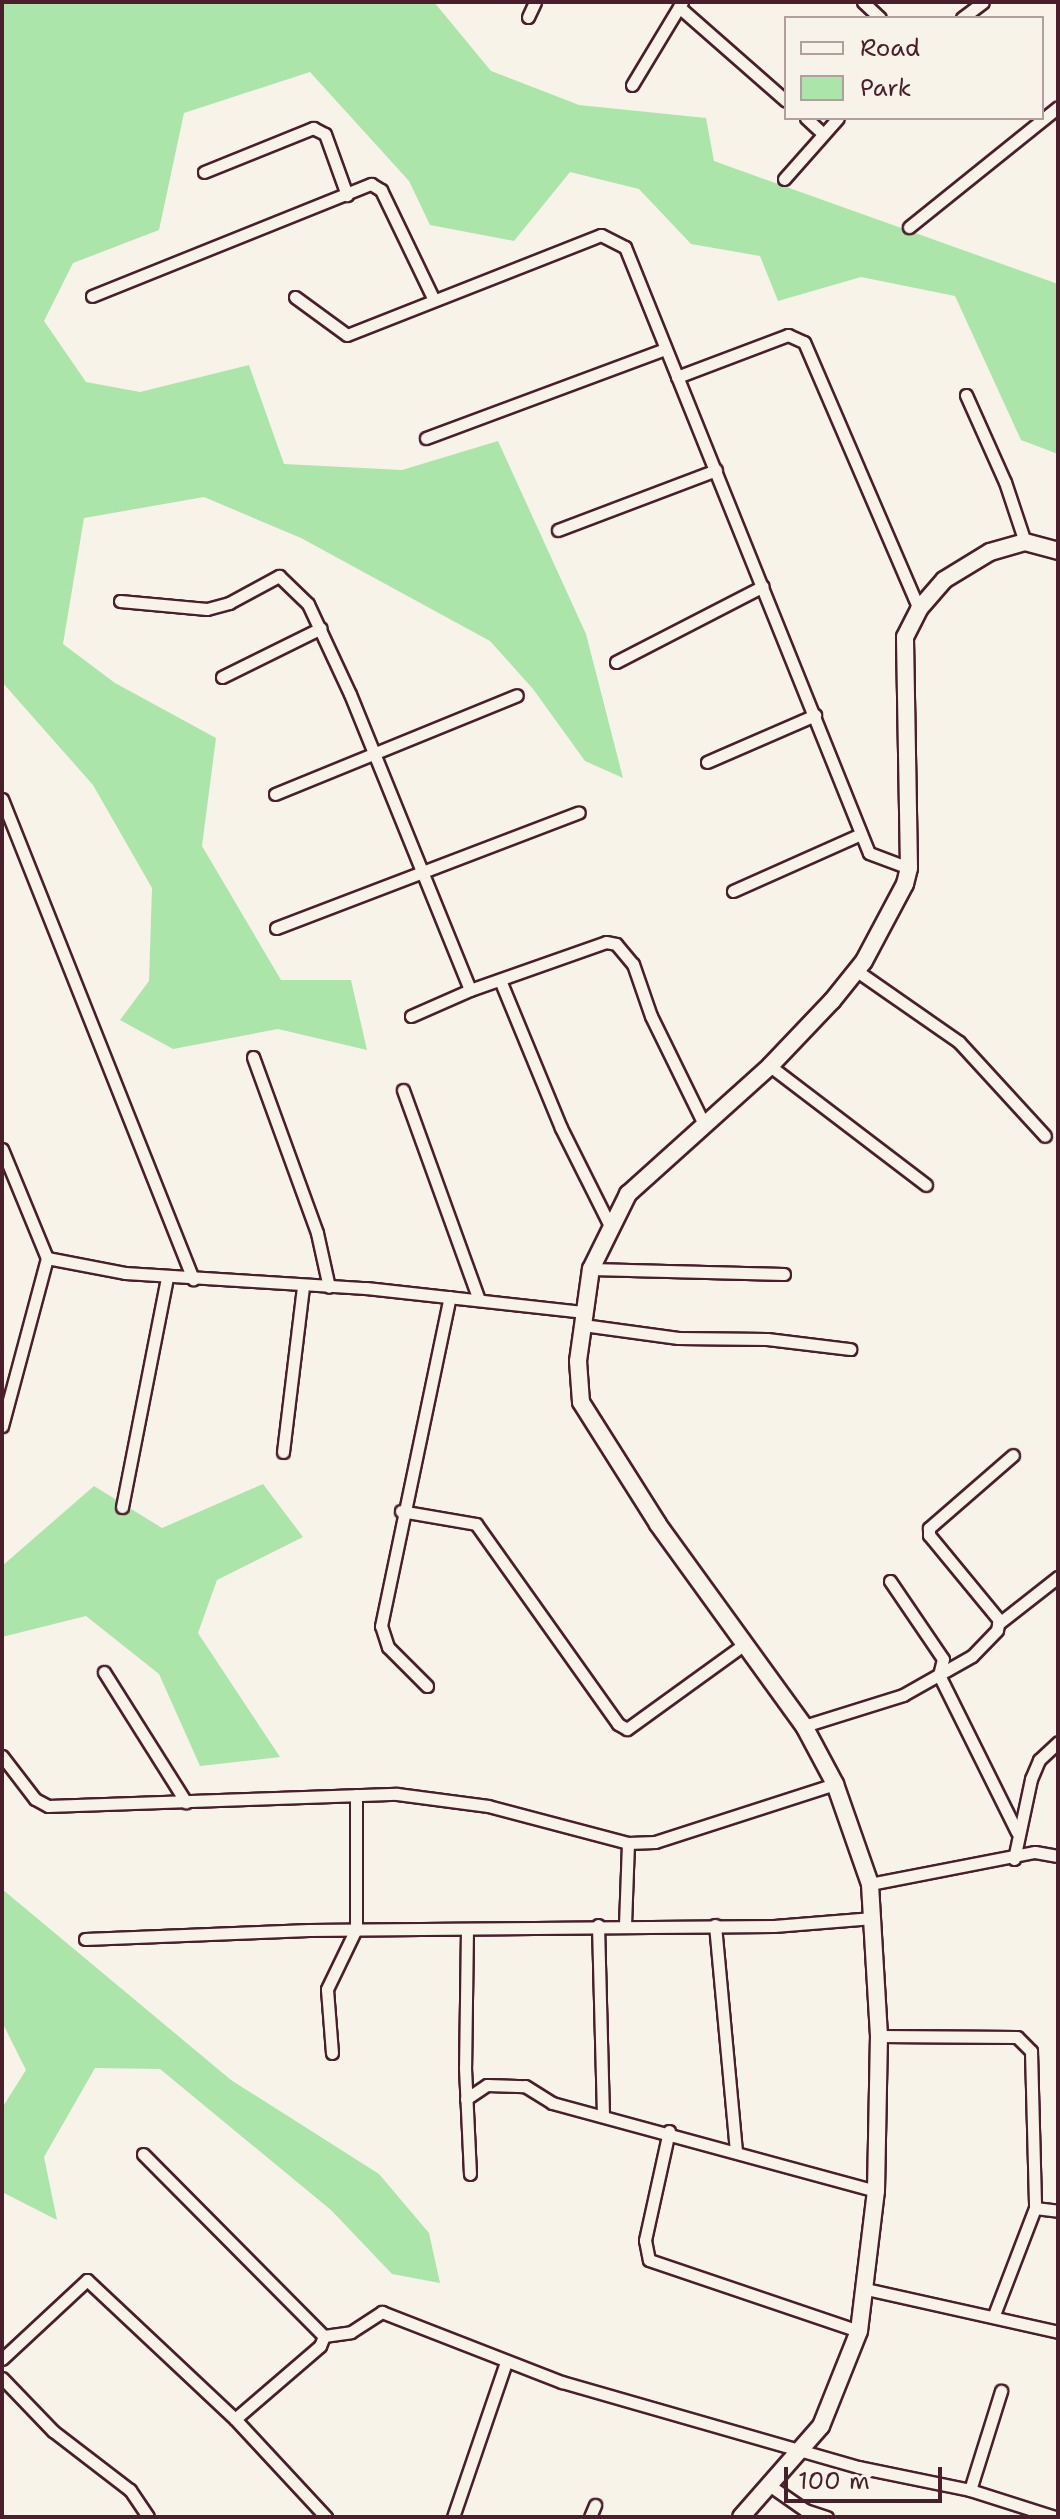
<!DOCTYPE html>
<html>
<head>
<meta charset="utf-8">
<style>
  body { margin:0 }
  #map { position:relative; width:1060px; height:2519px; overflow:hidden; background:#f7f3e8; font-family:"Shantell Sans",sans-serif }
  div>[style] { position:absolute }
  .green>* { inset:0; background:#ace5aa }
  .roads { filter:drop-shadow(2px 0 #4a1f2b) drop-shadow(-2px 0 #4a1f2b) drop-shadow(0 2px #4a1f2b) drop-shadow(0 -2px #4a1f2b) }
  .street>* { height:11px; margin:-5.5px; padding:0 5.5px; transform-origin:5.5px; border-radius:5.5px; background:#f7f3e8 }
  .secondary>* { height:16px; margin:-8px; padding:0 8px; transform-origin:8px; border-radius:8px; background:#f7f3e8 }
  span { translate:-50% -50%; white-space:nowrap; text-align:center; line-height:1.15; -webkit-text-stroke:7px #f7f3e8; paint-order:stroke }
  .frame { position:absolute; inset:0; border:4px solid #4a1f2b; pointer-events:none }
  .legend { position:absolute; left:784px; top:16px; width:260px; height:104px; box-sizing:border-box; background:#f7f3e8; border:2px solid #b29e9c; margin:0; padding:10px 14px; list-style:none; font-size:24px; color:#4a1f2b }
  .legend li { display:flex; align-items:center; gap:16px; height:40px }
  .legend b { width:40px; border:2px solid #b29e9c }
  .scale { position:absolute; left:784px; top:2467px; width:158px; height:36px; box-sizing:border-box; border:4px solid #4a1f2b; border-top:0; padding-left:10px; font-size:24px; line-height:28px; white-space:nowrap; color:#4a1f2b; -webkit-text-stroke:6px #f7f3e8; paint-order:stroke }
</style>
</head>
<body>
<div id="map">
  <div class="green">
    <div style="clip-path:polygon(2px 2px,434px 2px,491px 71px,579px 105px,706px 118px,714px 161px,1058px 284px,1058px 454px,1021px 440px,955px 296px,861px 277px,778px 301px,760px 256px,691px 244px,639px 189px,570px 172px,514px 241px,430px 225px,409px 181px,310px 72px,184px 113px,159px 230px,73px 263px,44px 321px,86px 382px,140px 392px,249px 365px,284px 464px,402px 470px,498px 441px,586px 634px,623px 778px,585px 761px,533px 689px,490px 641px,301px 538px,204px 497px,84px 518px,63px 644px,115px 683px,216px 738px,202px 846px,281px 980px,351px 980px,367px 1050px,278px 1029px,173px 1049px,120px 1020px,149px 981px,152px 888px,93px 785px,2px 682px)"></div>
    <div style="clip-path:polygon(263px 1484px,303px 1537px,217px 1580px,198px 1633px,280px 1757px,200px 1766px,159px 1674px,86px 1616px,2px 1637px,2px 1566px,94px 1486px,162px 1528px)"></div>
    <div style="clip-path:polygon(2px 1889px,231px 2080px,379px 2174px,429px 2233px,440px 2283px,392px 2274px,331px 2210px,160px 2069px,95px 2068px,44px 2157px,57px 2220px,2px 2192px,2px 2108px,26px 2070px,2px 2022px)"></div>
  </div>
  <div class="roads">
    <div class="street">
      <div style="left:863px;top:2px;width:23px;rotate:43deg"></div>
      <div style="left:679px;top:7px;width:142px;rotate:41.3deg"></div>
      <div style="left:528px;top:17px;width:17px;rotate:-65deg"></div>
      <div style="left:962px;top:18px;width:26px;rotate:-37deg"></div>
      <div style="left:632px;top:85px;width:97px;rotate:-58.9deg"></div>
      <div style="left:806px;top:118px;width:21px;rotate:43deg"></div>
      <div style="left:204px;top:172px;width:118px;rotate:-22deg"></div>
      <div style="left:313px;top:128px;width:13px;rotate:27deg"></div>
      <div style="left:325px;top:134px;width:65px;rotate:70.2deg"></div>
      <div style="left:784px;top:179px;width:81px;rotate:-48.5deg"></div>
      <div style="left:909px;top:227px;width:191px;rotate:-38.8deg"></div>
      <div style="left:92px;top:296px;width:301px;rotate:-21.9deg"></div>
      <div style="left:371px;top:184px;width:12px;rotate:31deg"></div>
      <div style="left:381px;top:190px;width:122px;rotate:64.3deg"></div>
      <div style="left:295px;top:297px;width:64px;rotate:36.2deg"></div>
      <div style="left:347px;top:335px;width:273px;rotate:-21.5deg"></div>
      <div style="left:601px;top:235px;width:27px;rotate:27deg"></div>
      <div style="left:625px;top:247px;width:653px;rotate:68.07deg"></div>
      <div style="left:869px;top:853px;width:43px;rotate:20.6deg"></div>
      <div style="left:677px;top:377px;width:119px;rotate:-20.7deg"></div>
      <div style="left:788px;top:335px;width:17px;rotate:24deg"></div>
      <div style="left:804px;top:342px;width:291px;rotate:66.7deg"></div>
      <div style="left:966px;top:395px;width:95px;rotate:65.9deg"></div>
      <div style="left:1005px;top:482px;width:63px;rotate:71.6deg"></div>
      <div style="left:426px;top:438px;width:255px;rotate:-20.4deg"></div>
      <div style="left:558px;top:530px;width:169px;rotate:-20.8deg"></div>
      <div style="left:120px;top:601px;width:87px;rotate:5.3deg"></div>
      <div style="left:207px;top:609px;width:23px;rotate:-15deg"></div>
      <div style="left:229px;top:603px;width:57px;rotate:-28.4deg"></div>
      <div style="left:279px;top:576px;width:40px;rotate:44deg"></div>
      <div style="left:308px;top:604px;width:99px;rotate:65deg"></div>
      <div style="left:350px;top:694px;width:319px;rotate:67.9deg"></div>
      <div style="left:616px;top:662px;width:165px;rotate:-27.3deg"></div>
      <div style="left:222px;top:677px;width:110px;rotate:-26.3deg"></div>
      <div style="left:707px;top:762px;width:118px;rotate:-23.5deg"></div>
      <div style="left:275px;top:794px;width:261px;rotate:-22.2deg"></div>
      <div style="left:2px;top:799px;width:517px;rotate:68.3deg"></div>
      <div style="left:733px;top:891px;width:140px;rotate:-24deg"></div>
      <div style="left:276px;top:928px;width:324px;rotate:-20.9deg"></div>
      <div style="left:857px;top:971px;width:124px;rotate:34.8deg"></div>
      <div style="left:959px;top:1042px;width:127px;rotate:47.5deg"></div>
      <div style="left:500px;top:980px;width:160px;rotate:67.6deg"></div>
      <div style="left:561px;top:1128px;width:107px;rotate:63.4deg"></div>
      <div style="left:411px;top:1016px;width:64px;rotate:-23.8deg"></div>
      <div style="left:470px;top:990px;width:144px;rotate:-19.4deg"></div>
      <div style="left:606px;top:942px;width:10px;rotate:11deg"></div>
      <div style="left:616px;top:944px;width:26px;rotate:50deg"></div>
      <div style="left:633px;top:964px;width:55px;rotate:70.9deg"></div>
      <div style="left:651px;top:1016px;width:120px;rotate:63.9deg"></div>
      <div style="left:253px;top:1057px;width:187px;rotate:70deg"></div>
      <div style="left:317px;top:1233px;width:55px;rotate:77.5deg"></div>
      <div style="left:770px;top:1066px;width:196px;rotate:37.3deg"></div>
      <div style="left:403px;top:1090px;width:223px;rotate:70.1deg"></div>
      <div style="left:2px;top:1149px;width:118px;rotate:67.6deg"></div>
      <div style="left:47px;top:1258px;width:79px;rotate:10.9deg"></div>
      <div style="left:125px;top:1273px;width:241px;rotate:3.6deg"></div>
      <div style="left:366px;top:1288px;width:220px;rotate:6.3deg"></div>
      <div style="left:591px;top:1269px;width:193px;rotate:1.5deg"></div>
      <div style="left:583px;top:1325px;width:96px;rotate:7.8deg"></div>
      <div style="left:678px;top:1338px;width:89px;rotate:0.6deg"></div>
      <div style="left:767px;top:1339px;width:84px;rotate:6.9deg"></div>
      <div style="left:2px;top:1426px;width:174px;rotate:-75deg"></div>
      <div style="left:283px;top:1452px;width:167px;rotate:-83.1deg"></div>
      <div style="left:122px;top:1507px;width:234px;rotate:-78.9deg"></div>
      <div style="left:401px;top:1511px;width:76px;rotate:9.8deg"></div>
      <div style="left:476px;top:1524px;width:245px;rotate:54.6deg"></div>
      <div style="left:618px;top:1724px;width:10px;rotate:29deg"></div>
      <div style="left:627px;top:1729px;width:143px;rotate:-35.9deg"></div>
      <div style="left:890px;top:1581px;width:94px;rotate:55.8deg"></div>
      <div style="left:943px;top:1659px;width:16px;rotate:104deg"></div>
      <div style="left:939px;top:1675px;width:175px;rotate:63.6deg"></div>
      <div style="left:998px;top:1624px;width:76px;rotate:-38.1deg"></div>
      <div style="left:104px;top:1672px;width:154px;rotate:57.8deg"></div>
      <div style="left:427px;top:1686px;width:55px;rotate:-135deg"></div>
      <div style="left:388px;top:1647px;width:22px;rotate:-108deg"></div>
      <div style="left:381px;top:1626px;width:336px;rotate:-78.2deg"></div>
      <div style="left:804px;top:1726px;width:104px;rotate:-17.4deg"></div>
      <div style="left:903px;top:1695px;width:79px;rotate:-29.5deg"></div>
      <div style="left:972px;top:1656px;width:36px;rotate:-46deg"></div>
      <div style="left:997px;top:1630px;width:10px;rotate:-79deg"></div>
      <div style="left:999px;top:1620px;width:110px;rotate:-129.5deg"></div>
      <div style="left:929px;top:1535px;width:7px;rotate:-90deg"></div>
      <div style="left:929px;top:1528px;width:111px;rotate:-41deg"></div>
      <div style="left:2px;top:1756px;width:54px;rotate:52.5deg"></div>
      <div style="left:35px;top:1799px;width:15px;rotate:28deg"></div>
      <div style="left:48px;top:1806px;width:349px;rotate:-2deg"></div>
      <div style="left:397px;top:1794px;width:92px;rotate:7.5deg"></div>
      <div style="left:488px;top:1806px;width:145px;rotate:14.8deg"></div>
      <div style="left:628px;top:1843px;width:27px;rotate:-2deg"></div>
      <div style="left:655px;top:1842px;width:189px;rotate:-17.9deg"></div>
      <div style="left:1014px;top:1859px;width:82px;rotate:-78deg"></div>
      <div style="left:1031px;top:1779px;width:21px;rotate:-67deg"></div>
      <div style="left:1039px;top:1760px;width:26px;rotate:-43deg"></div>
      <div style="left:870px;top:1884px;width:168px;rotate:-11deg"></div>
      <div style="left:1035px;top:1852px;width:23px;rotate:10deg"></div>
      <div style="left:598px;top:1925px;width:188px;rotate:88.5deg"></div>
      <div style="left:625px;top:1925px;width:82px;rotate:-87.9deg"></div>
      <div style="left:715px;top:1925px;width:227px;rotate:84.7deg"></div>
      <div style="left:467px;top:1929px;width:139px;rotate:90.8deg"></div>
      <div style="left:465px;top:2068px;width:106px;rotate:87.3deg"></div>
      <div style="left:85px;top:1939px;width:224px;rotate:-2.3deg"></div>
      <div style="left:309px;top:1930px;width:465px;rotate:-0.5deg"></div>
      <div style="left:774px;top:1926px;width:99px;rotate:-4.6deg"></div>
      <div style="left:879px;top:2036px;width:138px;rotate:0.4deg"></div>
      <div style="left:1017px;top:2037px;width:20px;rotate:45deg"></div>
      <div style="left:1031px;top:2051px;width:157px;rotate:88.5deg"></div>
      <div style="left:1035px;top:2208px;width:115px;rotate:111deg"></div>
      <div style="left:332px;top:2053px;width:64px;rotate:-94.5deg"></div>
      <div style="left:327px;top:1989px;width:67px;rotate:-64.2deg"></div>
      <div style="left:356px;top:1929px;width:134px;rotate:-90deg"></div>
      <div style="left:466px;top:2099px;width:25px;rotate:-34deg"></div>
      <div style="left:487px;top:2085px;width:38px;rotate:2deg"></div>
      <div style="left:525px;top:2086px;width:32px;rotate:32deg"></div>
      <div style="left:552px;top:2103px;width:336px;rotate:15.2deg"></div>
      <div style="left:669px;top:2131px;width:112px;rotate:102.4deg"></div>
      <div style="left:645px;top:2240px;width:20px;rotate:79deg"></div>
      <div style="left:649px;top:2260px;width:222px;rotate:18.7deg"></div>
      <div style="left:143px;top:2154px;width:257px;rotate:45.2deg"></div>
      <div style="left:324px;top:2336px;width:27px;rotate:-8deg"></div>
      <div style="left:351px;top:2332px;width:37px;rotate:-33deg"></div>
      <div style="left:382px;top:2312px;width:193px;rotate:21.3deg"></div>
      <div style="left:562px;top:2382px;width:308px;rotate:16deg"></div>
      <div style="left:858px;top:2467px;width:114px;rotate:11.6deg"></div>
      <div style="left:970px;top:2490px;width:89px;rotate:17.6deg"></div>
      <div style="left:1035px;top:2208px;width:23px;rotate:7deg"></div>
      <div style="left:866px;top:2289px;width:197px;rotate:12.6deg"></div>
      <div style="left:2px;top:2359px;width:116px;rotate:-42.9deg"></div>
      <div style="left:87px;top:2280px;width:203px;rotate:43.2deg"></div>
      <div style="left:235px;top:2419px;width:134px;rotate:47.1deg"></div>
      <div style="left:2px;top:2378px;width:74px;rotate:46.1deg"></div>
      <div style="left:53px;top:2431px;width:97px;rotate:37.5deg"></div>
      <div style="left:130px;top:2490px;width:32px;rotate:56deg"></div>
      <div style="left:235px;top:2419px;width:112px;rotate:-40.7deg"></div>
      <div style="left:320px;top:2346px;width:11px;rotate:-68deg"></div>
      <div style="left:769px;top:2485px;width:44px;rotate:34.8deg"></div>
      <div style="left:805px;top:2510px;width:23px;rotate:18deg"></div>
      <div style="left:970px;top:2490px;width:104px;rotate:-72.6deg"></div>
      <div style="left:453px;top:2517px;width:164px;rotate:-71.1deg"></div>
      <div style="left:590px;top:2517px;width:13px;rotate:-67deg"></div>
    </div>
    <div class="secondary">
      <div style="left:741px;top:2517px;width:121px;rotate:-48.7deg"></div>
      <div style="left:821px;top:2426px;width:102px;rotate:-68.2deg"></div>
      <div style="left:859px;top:2331px;width:141px;rotate:-83.1deg"></div>
      <div style="left:876px;top:2191px;width:155px;rotate:-88.9deg"></div>
      <div style="left:879px;top:2036px;width:152px;rotate:-93.4deg"></div>
      <div style="left:870px;top:1884px;width:106px;rotate:-109.3deg"></div>
      <div style="left:835px;top:1784px;width:66px;rotate:-118.1deg"></div>
      <div style="left:804px;top:1726px;width:249px;rotate:-125.9deg"></div>
      <div style="left:658px;top:1524px;width:144px;rotate:-122.3deg"></div>
      <div style="left:581px;top:1402px;width:41px;rotate:-94.2deg"></div>
      <div style="left:578px;top:1361px;width:93px;rotate:-82deg"></div>
      <div style="left:591px;top:1269px;width:84px;rotate:-63.7deg"></div>
      <div style="left:628px;top:1194px;width:191px;rotate:-42deg"></div>
      <div style="left:770px;top:1066px;width:90px;rotate:-46.4deg"></div>
      <div style="left:832px;top:1001px;width:51px;rotate:-51.3deg"></div>
      <div style="left:864px;top:961px;width:87px;rotate:-62deg"></div>
      <div style="left:905px;top:884px;width:16px;rotate:-76deg"></div>
      <div style="left:909px;top:868px;width:231px;rotate:-91deg"></div>
      <div style="left:905px;top:637px;width:31px;rotate:-63deg"></div>
      <div style="left:919px;top:609px;width:38px;rotate:-49deg"></div>
      <div style="left:944px;top:580px;width:54px;rotate:-31.3deg"></div>
      <div style="left:990px;top:552px;width:36px;rotate:-16deg"></div>
      <div style="left:1025px;top:542px;width:34px;rotate:15deg"></div>
    </div>
  </div>
  <div class="frame"></div>
  <ul class="legend">
  <li><b style="height:10px;background:#f7f3e8"></b>Road</li>
  <li><b style="height:22px;background:#ace5aa"></b>Park</li>
  </ul>
  <div class="scale">100 m</div>
</div>
</body>
</html>
